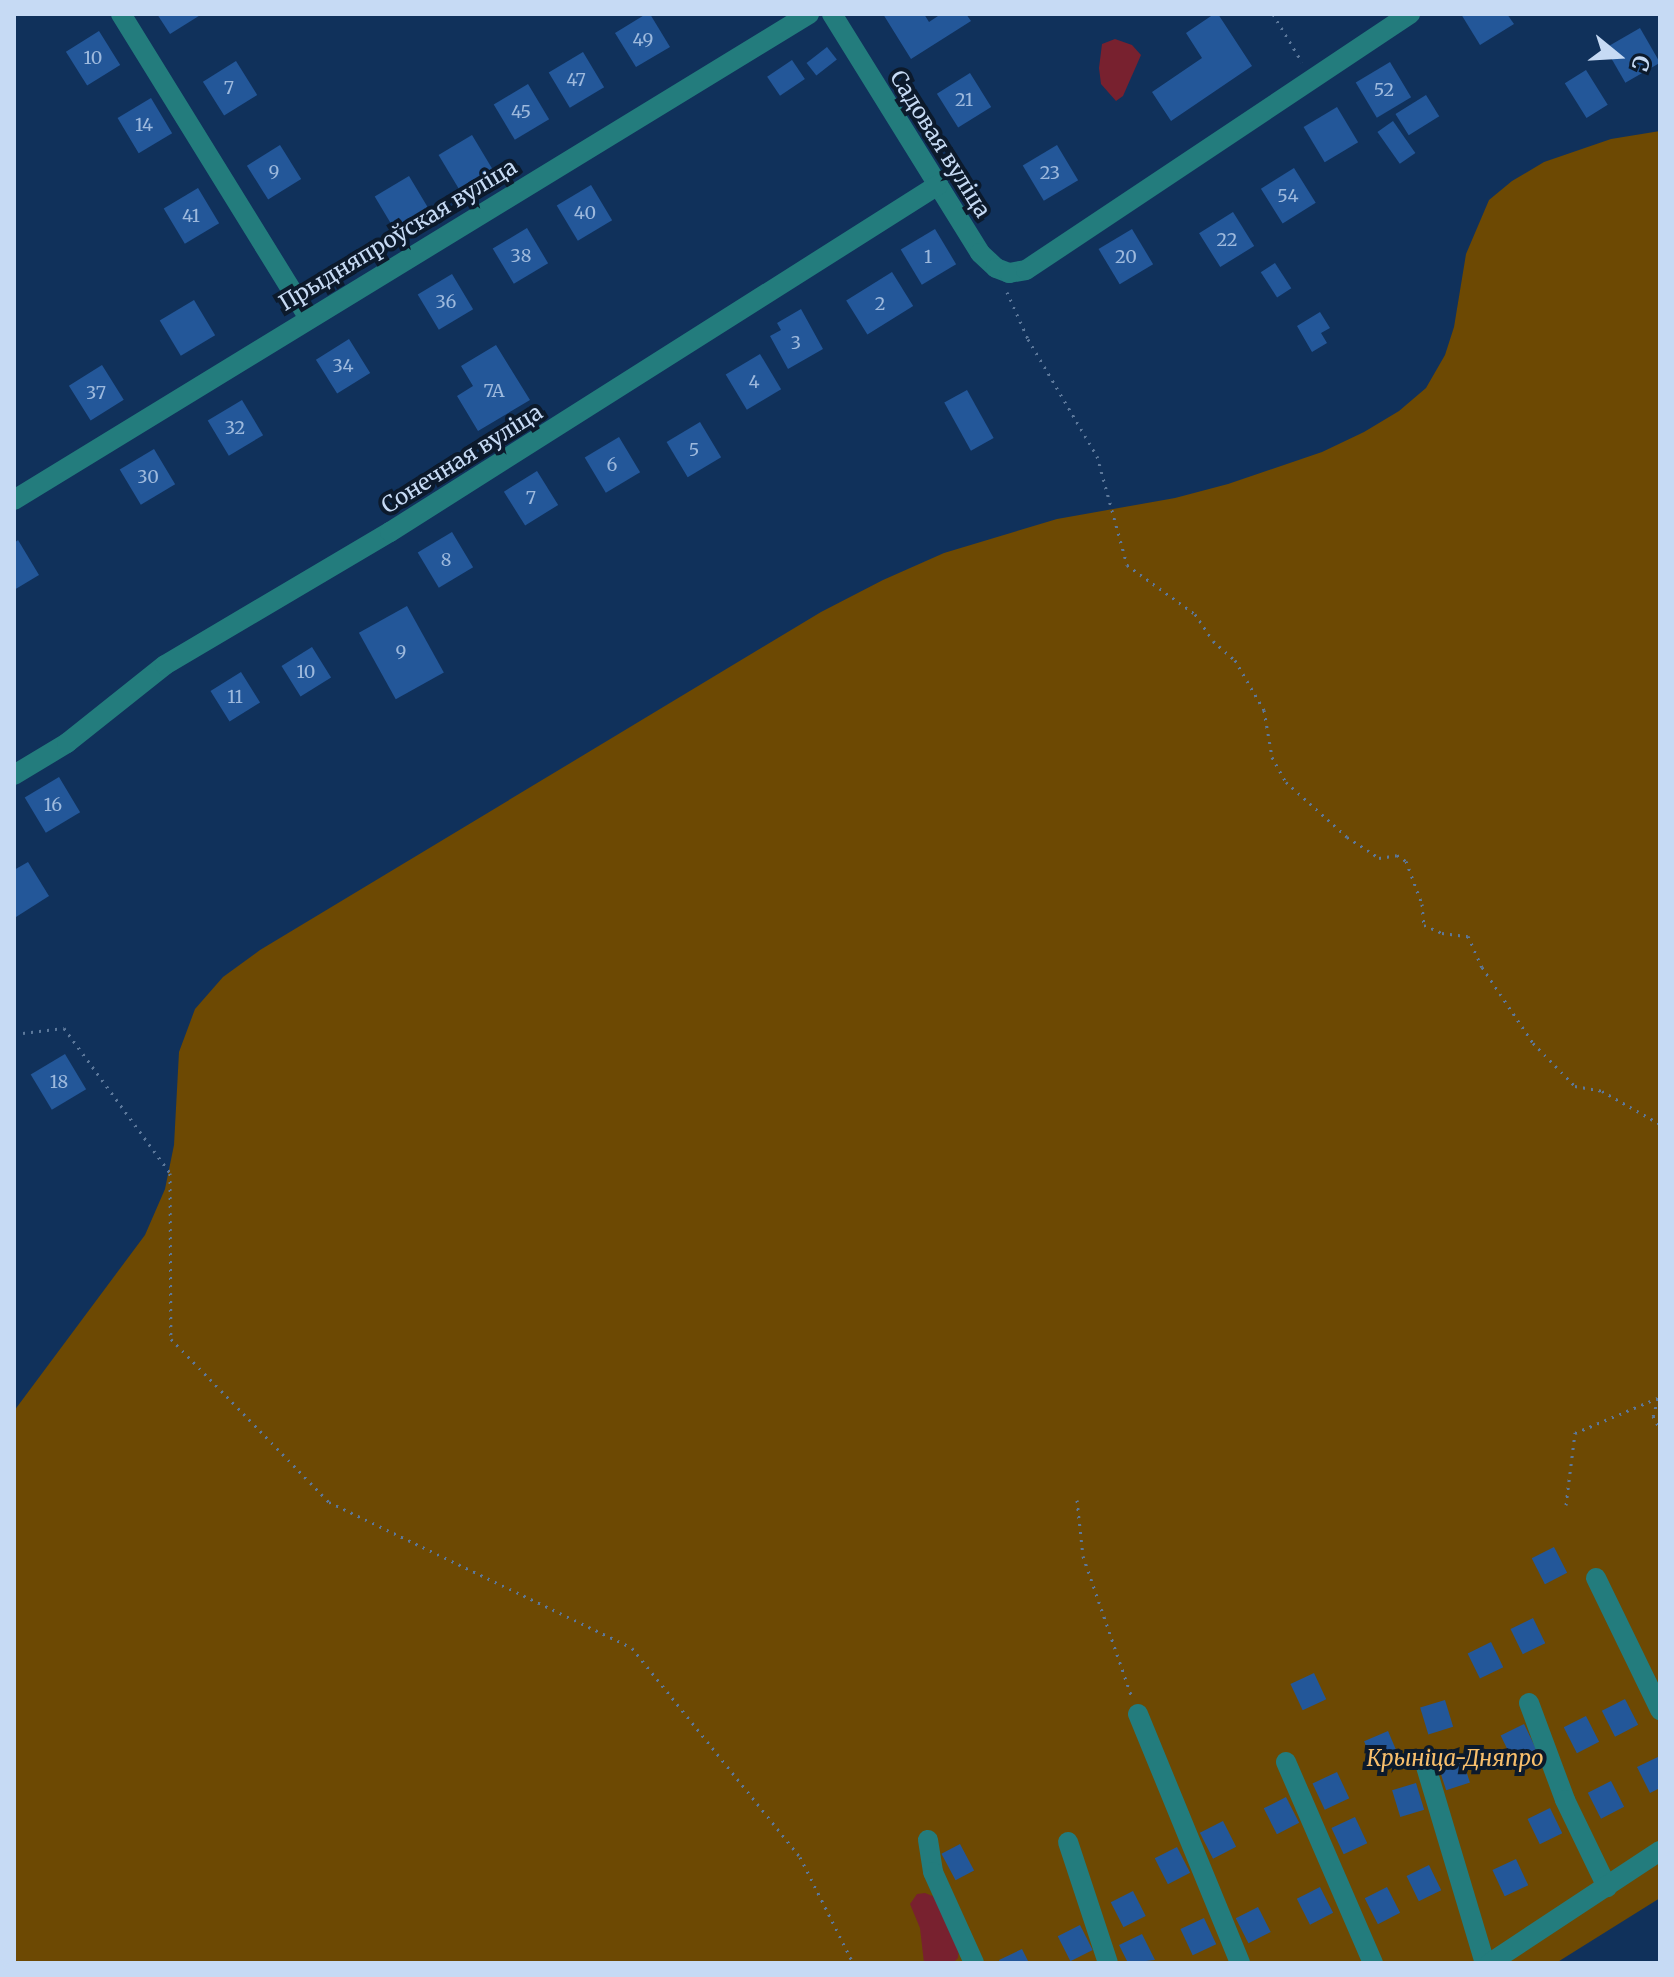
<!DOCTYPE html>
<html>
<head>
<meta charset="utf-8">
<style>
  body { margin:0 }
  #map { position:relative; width:1674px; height:1977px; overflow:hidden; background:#10315b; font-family:Merriweather,serif }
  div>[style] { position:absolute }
  .green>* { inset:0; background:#6d4903 }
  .water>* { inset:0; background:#78212f }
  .building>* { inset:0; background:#235799; transform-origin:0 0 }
  .path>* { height:3px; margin-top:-1.5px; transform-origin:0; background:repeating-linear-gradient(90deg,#5c789b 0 2px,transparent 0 8px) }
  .minor>* { height:20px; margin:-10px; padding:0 10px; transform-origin:10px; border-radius:10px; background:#237c7d }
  span { translate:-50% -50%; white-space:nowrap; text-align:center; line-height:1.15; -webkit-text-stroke:8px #0c1a2c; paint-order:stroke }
  .number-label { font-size:18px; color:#9db9dd }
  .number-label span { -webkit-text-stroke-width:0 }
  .street-label { font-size:22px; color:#c6daf4 }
  .park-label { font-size:22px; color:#f8bf6c; font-style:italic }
  .frame { position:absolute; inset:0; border:16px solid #c6daf4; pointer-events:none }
  .north { position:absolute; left:1578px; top:16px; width:80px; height:80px; -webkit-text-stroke:6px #0c1a2c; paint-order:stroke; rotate:108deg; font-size:22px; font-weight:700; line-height:32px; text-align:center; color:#c6daf4 }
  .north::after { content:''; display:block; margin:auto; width:28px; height:36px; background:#c6daf4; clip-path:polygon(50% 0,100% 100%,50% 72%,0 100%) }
</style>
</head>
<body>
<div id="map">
  <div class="green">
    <div style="clip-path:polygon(1660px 131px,1660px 1898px,1556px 1963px,14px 1963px,14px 1411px,145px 1235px,165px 1189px,174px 1145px,179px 1052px,195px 1009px,223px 977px,260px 950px,821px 612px,883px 580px,944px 553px,1057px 519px,1175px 498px,1228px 484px,1322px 452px,1364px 432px,1399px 411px,1426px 388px,1445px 355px,1454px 327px,1466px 254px,1489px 200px,1512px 181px,1544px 162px,1611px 139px)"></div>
  </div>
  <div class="water">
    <div style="clip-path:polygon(1115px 39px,1132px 45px,1141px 55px,1123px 96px,1116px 101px,1101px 84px,1099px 68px,1102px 44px)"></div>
    <div style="clip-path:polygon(925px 1893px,935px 1897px,959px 1949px,958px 1958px,953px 1963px,924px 1963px,920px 1928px,910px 1904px,917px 1894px)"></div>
  </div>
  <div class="building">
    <div style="clip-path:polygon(157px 14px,202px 14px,170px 34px)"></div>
    <div style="clip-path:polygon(646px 14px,650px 14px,670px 47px,636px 67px,615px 33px)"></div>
    <div style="clip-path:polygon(883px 14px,924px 14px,929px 22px,941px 14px,966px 14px,971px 21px,911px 59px)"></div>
    <div style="clip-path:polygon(1214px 14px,1218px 14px,1252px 66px,1171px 121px,1152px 92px,1202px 58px,1186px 33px)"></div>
    <div style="clip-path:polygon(1461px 14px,1507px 14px,1514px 24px,1480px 45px)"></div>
    <div style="left:1640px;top:28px;width:40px;height:40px;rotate:60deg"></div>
    <div style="left:99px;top:31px;width:40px;height:39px;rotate:58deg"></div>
    <div style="left:827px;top:47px;width:16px;height:26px;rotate:52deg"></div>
    <div style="left:583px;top:52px;width:41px;height:40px;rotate:59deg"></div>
    <div style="left:792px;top:60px;width:23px;height:30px;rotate:56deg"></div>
    <div style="left:236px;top:61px;width:40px;height:39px;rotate:58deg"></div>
    <div style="left:1390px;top:62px;width:41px;height:40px;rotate:59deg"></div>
    <div style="left:1586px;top:70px;width:41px;height:25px;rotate:58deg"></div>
    <div style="left:970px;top:73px;width:40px;height:39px;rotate:58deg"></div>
    <div style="left:528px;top:84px;width:41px;height:40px;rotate:59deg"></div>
    <div style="left:1426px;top:95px;width:25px;height:36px;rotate:58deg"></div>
    <div style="left:151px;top:98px;width:41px;height:39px;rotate:59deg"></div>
    <div style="left:1337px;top:107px;width:41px;height:39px;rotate:59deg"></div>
    <div style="left:1393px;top:121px;width:39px;height:19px;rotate:55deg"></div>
    <div style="left:472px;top:135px;width:41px;height:39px;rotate:59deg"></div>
    <div style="left:280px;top:145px;width:40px;height:39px;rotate:58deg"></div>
    <div style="left:1057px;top:145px;width:41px;height:40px;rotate:59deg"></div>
    <div style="left:1294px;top:168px;width:41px;height:39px;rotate:58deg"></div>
    <div style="left:409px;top:176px;width:41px;height:40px;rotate:59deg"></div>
    <div style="left:591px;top:185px;width:41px;height:40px;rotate:59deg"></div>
    <div style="left:198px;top:188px;width:41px;height:40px;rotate:59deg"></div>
    <div style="left:1233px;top:212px;width:40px;height:40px;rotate:58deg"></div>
    <div style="left:527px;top:228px;width:41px;height:40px;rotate:59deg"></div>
    <div style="left:935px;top:229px;width:41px;height:40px;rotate:59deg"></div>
    <div style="left:1132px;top:229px;width:41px;height:39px;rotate:59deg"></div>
    <div style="left:1275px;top:263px;width:30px;height:17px;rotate:57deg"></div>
    <div style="left:892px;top:272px;width:40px;height:54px;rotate:58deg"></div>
    <div style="left:452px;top:274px;width:41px;height:40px;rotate:59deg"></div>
    <div style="left:194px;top:300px;width:41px;height:40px;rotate:59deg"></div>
    <div style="clip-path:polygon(801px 309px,823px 349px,788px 369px,770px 336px,781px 330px,777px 323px)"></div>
    <div style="clip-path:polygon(1320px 312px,1330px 328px,1321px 333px,1327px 343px,1312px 352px,1297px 326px)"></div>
    <div style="left:349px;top:339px;width:40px;height:39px;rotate:58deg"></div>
    <div style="clip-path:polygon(496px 345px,530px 400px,478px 431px,457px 396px,473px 386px,461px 366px)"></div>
    <div style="left:760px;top:354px;width:41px;height:40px;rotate:59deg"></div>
    <div style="left:102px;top:365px;width:41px;height:39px;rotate:58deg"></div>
    <div style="left:967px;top:390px;width:55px;height:26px;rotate:61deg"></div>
    <div style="left:242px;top:400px;width:41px;height:40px;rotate:59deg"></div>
    <div style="left:700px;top:422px;width:41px;height:39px;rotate:59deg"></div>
    <div style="left:619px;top:437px;width:41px;height:40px;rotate:59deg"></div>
    <div style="left:154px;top:449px;width:41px;height:40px;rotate:59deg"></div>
    <div style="left:537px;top:471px;width:40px;height:39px;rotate:58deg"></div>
    <div style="left:452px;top:532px;width:41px;height:40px;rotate:59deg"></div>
    <div style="clip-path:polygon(18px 540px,39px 575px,14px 590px,14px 543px)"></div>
    <div style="left:407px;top:606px;width:76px;height:55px;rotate:61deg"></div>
    <div style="left:312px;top:647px;width:36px;height:36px;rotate:58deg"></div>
    <div style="left:241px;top:672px;width:36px;height:36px;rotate:58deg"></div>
    <div style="left:59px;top:777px;width:41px;height:40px;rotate:59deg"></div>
    <div style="clip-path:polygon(28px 862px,49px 896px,16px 917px,14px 870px)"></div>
    <div style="left:65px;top:1054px;width:41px;height:40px;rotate:59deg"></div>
    <div style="left:1554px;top:1547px;width:29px;height:25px;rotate:63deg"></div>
    <div style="left:1533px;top:1618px;width:28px;height:25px;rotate:64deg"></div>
    <div style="left:1491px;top:1642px;width:28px;height:26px;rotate:64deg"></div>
    <div style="left:1314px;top:1673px;width:29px;height:26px;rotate:65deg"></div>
    <div style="left:1625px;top:1699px;width:29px;height:26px;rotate:63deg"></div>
    <div style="left:1445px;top:1700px;width:28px;height:26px;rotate:73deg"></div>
    <div style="left:1586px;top:1716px;width:29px;height:25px;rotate:63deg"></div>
    <div style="left:1524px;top:1724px;width:28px;height:26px;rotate:64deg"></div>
    <div style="left:1388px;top:1731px;width:28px;height:26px;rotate:67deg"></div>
    <div style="left:1461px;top:1755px;width:29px;height:25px;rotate:72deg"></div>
    <div style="clip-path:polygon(1660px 1756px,1660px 1788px,1650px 1793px,1637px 1767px)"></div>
    <div style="left:1337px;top:1772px;width:29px;height:27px;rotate:65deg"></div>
    <div style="left:1611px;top:1781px;width:29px;height:26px;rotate:63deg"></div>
    <div style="left:1416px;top:1783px;width:28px;height:25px;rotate:73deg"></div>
    <div style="left:1286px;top:1797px;width:29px;height:25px;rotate:63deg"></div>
    <div style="left:1550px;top:1808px;width:28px;height:25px;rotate:64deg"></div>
    <div style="left:1355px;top:1817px;width:29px;height:26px;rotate:65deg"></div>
    <div style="left:1223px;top:1821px;width:29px;height:26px;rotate:63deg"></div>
    <div style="left:960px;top:1844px;width:30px;height:21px;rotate:62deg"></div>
    <div style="left:1177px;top:1847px;width:29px;height:25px;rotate:63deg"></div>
    <div style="left:1516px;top:1859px;width:29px;height:26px;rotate:65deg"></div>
    <div style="left:1429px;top:1865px;width:28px;height:25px;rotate:64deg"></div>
    <div style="left:1320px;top:1887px;width:29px;height:26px;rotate:63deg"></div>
    <div style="left:1387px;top:1887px;width:29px;height:25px;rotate:63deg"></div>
    <div style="left:1133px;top:1891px;width:28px;height:25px;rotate:63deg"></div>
    <div style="left:1258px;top:1907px;width:28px;height:25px;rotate:63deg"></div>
    <div style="left:1204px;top:1918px;width:29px;height:26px;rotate:65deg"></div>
    <div style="left:1080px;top:1925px;width:28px;height:25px;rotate:63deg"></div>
    <div style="clip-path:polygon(1142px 1934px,1155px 1960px,1128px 1963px,1119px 1945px)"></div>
    <div style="clip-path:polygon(1022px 1949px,1029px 1963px,1000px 1963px,999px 1960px)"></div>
  </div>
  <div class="path">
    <div style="left:1273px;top:14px;width:56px;rotate:58.9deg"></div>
    <div style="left:1007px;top:292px;width:51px;rotate:65.9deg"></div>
    <div style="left:1028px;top:339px;width:136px;rotate:59.5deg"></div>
    <div style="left:1097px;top:456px;width:113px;rotate:74.6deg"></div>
    <div style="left:1127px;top:565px;width:84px;rotate:35.8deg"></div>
    <div style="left:1195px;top:614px;width:32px;rotate:56deg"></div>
    <div style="left:1213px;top:641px;width:29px;rotate:41deg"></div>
    <div style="left:1235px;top:660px;width:58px;rotate:59.9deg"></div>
    <div style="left:1264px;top:710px;width:48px;rotate:80.3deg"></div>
    <div style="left:1272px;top:757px;width:29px;rotate:61deg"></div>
    <div style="left:1286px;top:782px;width:82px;rotate:42deg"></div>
    <div style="left:1347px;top:837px;width:38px;rotate:33deg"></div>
    <div style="left:1379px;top:858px;width:18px;rotate:-9deg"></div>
    <div style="left:1397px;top:855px;width:11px;rotate:34deg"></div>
    <div style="left:1406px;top:861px;width:46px;rotate:69.6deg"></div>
    <div style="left:1422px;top:904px;width:21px;rotate:85deg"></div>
    <div style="left:1424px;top:925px;width:20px;rotate:24deg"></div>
    <div style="left:1442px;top:933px;width:26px;rotate:7deg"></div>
    <div style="left:1468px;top:936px;width:34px;rotate:66deg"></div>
    <div style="left:1482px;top:967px;width:92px;rotate:56.1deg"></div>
    <div style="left:1533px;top:1043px;width:60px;rotate:45.7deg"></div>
    <div style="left:1575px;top:1086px;width:27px;rotate:10deg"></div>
    <div style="left:1602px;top:1091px;width:67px;rotate:29.6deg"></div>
    <div style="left:23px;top:1033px;width:41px;rotate:-7deg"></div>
    <div style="left:64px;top:1028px;width:180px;rotate:53.8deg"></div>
    <div style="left:170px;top:1173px;width:166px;rotate:89.7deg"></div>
    <div style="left:171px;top:1339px;width:227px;rotate:45.9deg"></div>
    <div style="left:329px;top:1502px;width:336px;rotate:25.7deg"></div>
    <div style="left:632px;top:1648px;width:268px;rotate:51.2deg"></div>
    <div style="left:800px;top:1857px;width:119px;rotate:63.4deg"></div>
    <div style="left:1658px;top:1399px;width:18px;rotate:106deg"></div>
    <div style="left:1653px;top:1416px;width:15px;rotate:62deg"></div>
    <div style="left:1077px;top:1500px;width:56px;rotate:83.9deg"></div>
    <div style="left:1083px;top:1556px;width:147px;rotate:70.9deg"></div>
    <div style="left:1566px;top:1505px;width:73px;rotate:-82.9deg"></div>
    <div style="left:1575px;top:1433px;width:92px;rotate:-23deg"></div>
  </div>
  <div class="minor">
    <div style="left:121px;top:14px;width:357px;rotate:58.3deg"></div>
    <div style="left:832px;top:14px;width:281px;rotate:58.2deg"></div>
    <div style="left:980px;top:253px;width:22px;rotate:43deg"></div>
    <div style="left:996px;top:268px;width:14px;rotate:21deg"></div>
    <div style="left:1009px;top:273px;width:17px;rotate:-10deg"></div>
    <div style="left:1026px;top:270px;width:462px;rotate:-33.7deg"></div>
    <div style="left:14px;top:500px;width:932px;rotate:-31.44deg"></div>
    <div style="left:14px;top:775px;width:62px;rotate:-31.1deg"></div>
    <div style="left:67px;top:743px;width:125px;rotate:-38.5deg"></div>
    <div style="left:165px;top:665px;width:261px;rotate:-30.6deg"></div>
    <div style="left:390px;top:532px;width:649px;rotate:-32.34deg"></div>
    <div style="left:1596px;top:1578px;width:147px;rotate:64.1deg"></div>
    <div style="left:1529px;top:1703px;width:103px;rotate:69.6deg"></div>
    <div style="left:1565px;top:1800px;width:97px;rotate:64.2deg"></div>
    <div style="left:1138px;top:1714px;width:269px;rotate:67.7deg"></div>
    <div style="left:1424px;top:1760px;width:212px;rotate:73.3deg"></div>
    <div style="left:1286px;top:1762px;width:219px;rotate:66.6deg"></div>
    <div style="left:928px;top:1840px;width:32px;rotate:81deg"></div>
    <div style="left:933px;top:1872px;width:100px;rotate:65.7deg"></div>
    <div style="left:1068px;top:1842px;width:127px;rotate:71.7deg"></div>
    <div style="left:1490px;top:1963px;width:204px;rotate:-33.4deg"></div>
  </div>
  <div class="number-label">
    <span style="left:643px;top:40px">49</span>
    <span style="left:93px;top:58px">10</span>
    <span style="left:576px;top:80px">47</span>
    <span style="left:229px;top:88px">7</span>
    <span style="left:1384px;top:90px">52</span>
    <span style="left:964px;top:100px">21</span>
    <span style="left:521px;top:112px">45</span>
    <span style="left:144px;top:125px">14</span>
    <span style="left:274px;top:172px">9</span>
    <span style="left:1050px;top:173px">23</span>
    <span style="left:1288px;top:196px">54</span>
    <span style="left:585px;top:213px">40</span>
    <span style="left:191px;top:216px">41</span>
    <span style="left:1227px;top:240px">22</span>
    <span style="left:521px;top:256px">38</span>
    <span style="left:928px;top:257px">1</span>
    <span style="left:1126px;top:257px">20</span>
    <span style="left:446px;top:302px">36</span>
    <span style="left:880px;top:304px">2</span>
    <span style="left:796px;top:343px">3</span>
    <span style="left:343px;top:366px">34</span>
    <span style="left:754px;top:382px">4</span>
    <span style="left:494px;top:391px">7А</span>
    <span style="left:96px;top:393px">37</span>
    <span style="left:235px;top:428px">32</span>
    <span style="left:694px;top:450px">5</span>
    <span style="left:612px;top:465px">6</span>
    <span style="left:148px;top:477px">30</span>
    <span style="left:531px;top:498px">7</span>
    <span style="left:446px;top:560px">8</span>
    <span style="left:401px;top:652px">9</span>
    <span style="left:306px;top:672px">10</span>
    <span style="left:235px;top:697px">11</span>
    <span style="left:53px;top:805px">16</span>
    <span style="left:59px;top:1082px">18</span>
  </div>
  <div class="street-label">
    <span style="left:940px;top:144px;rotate:58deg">Садовая вуліца</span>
    <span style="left:398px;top:235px;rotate:-31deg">Прыдняпроўская вуліца</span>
    <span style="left:462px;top:459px;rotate:-32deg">Сонечная вуліца</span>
  </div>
  <div class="park-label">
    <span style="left:1455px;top:1759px">Крыніца-Дняпро</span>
  </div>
  <div class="frame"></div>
  <div class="north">С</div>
</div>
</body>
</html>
